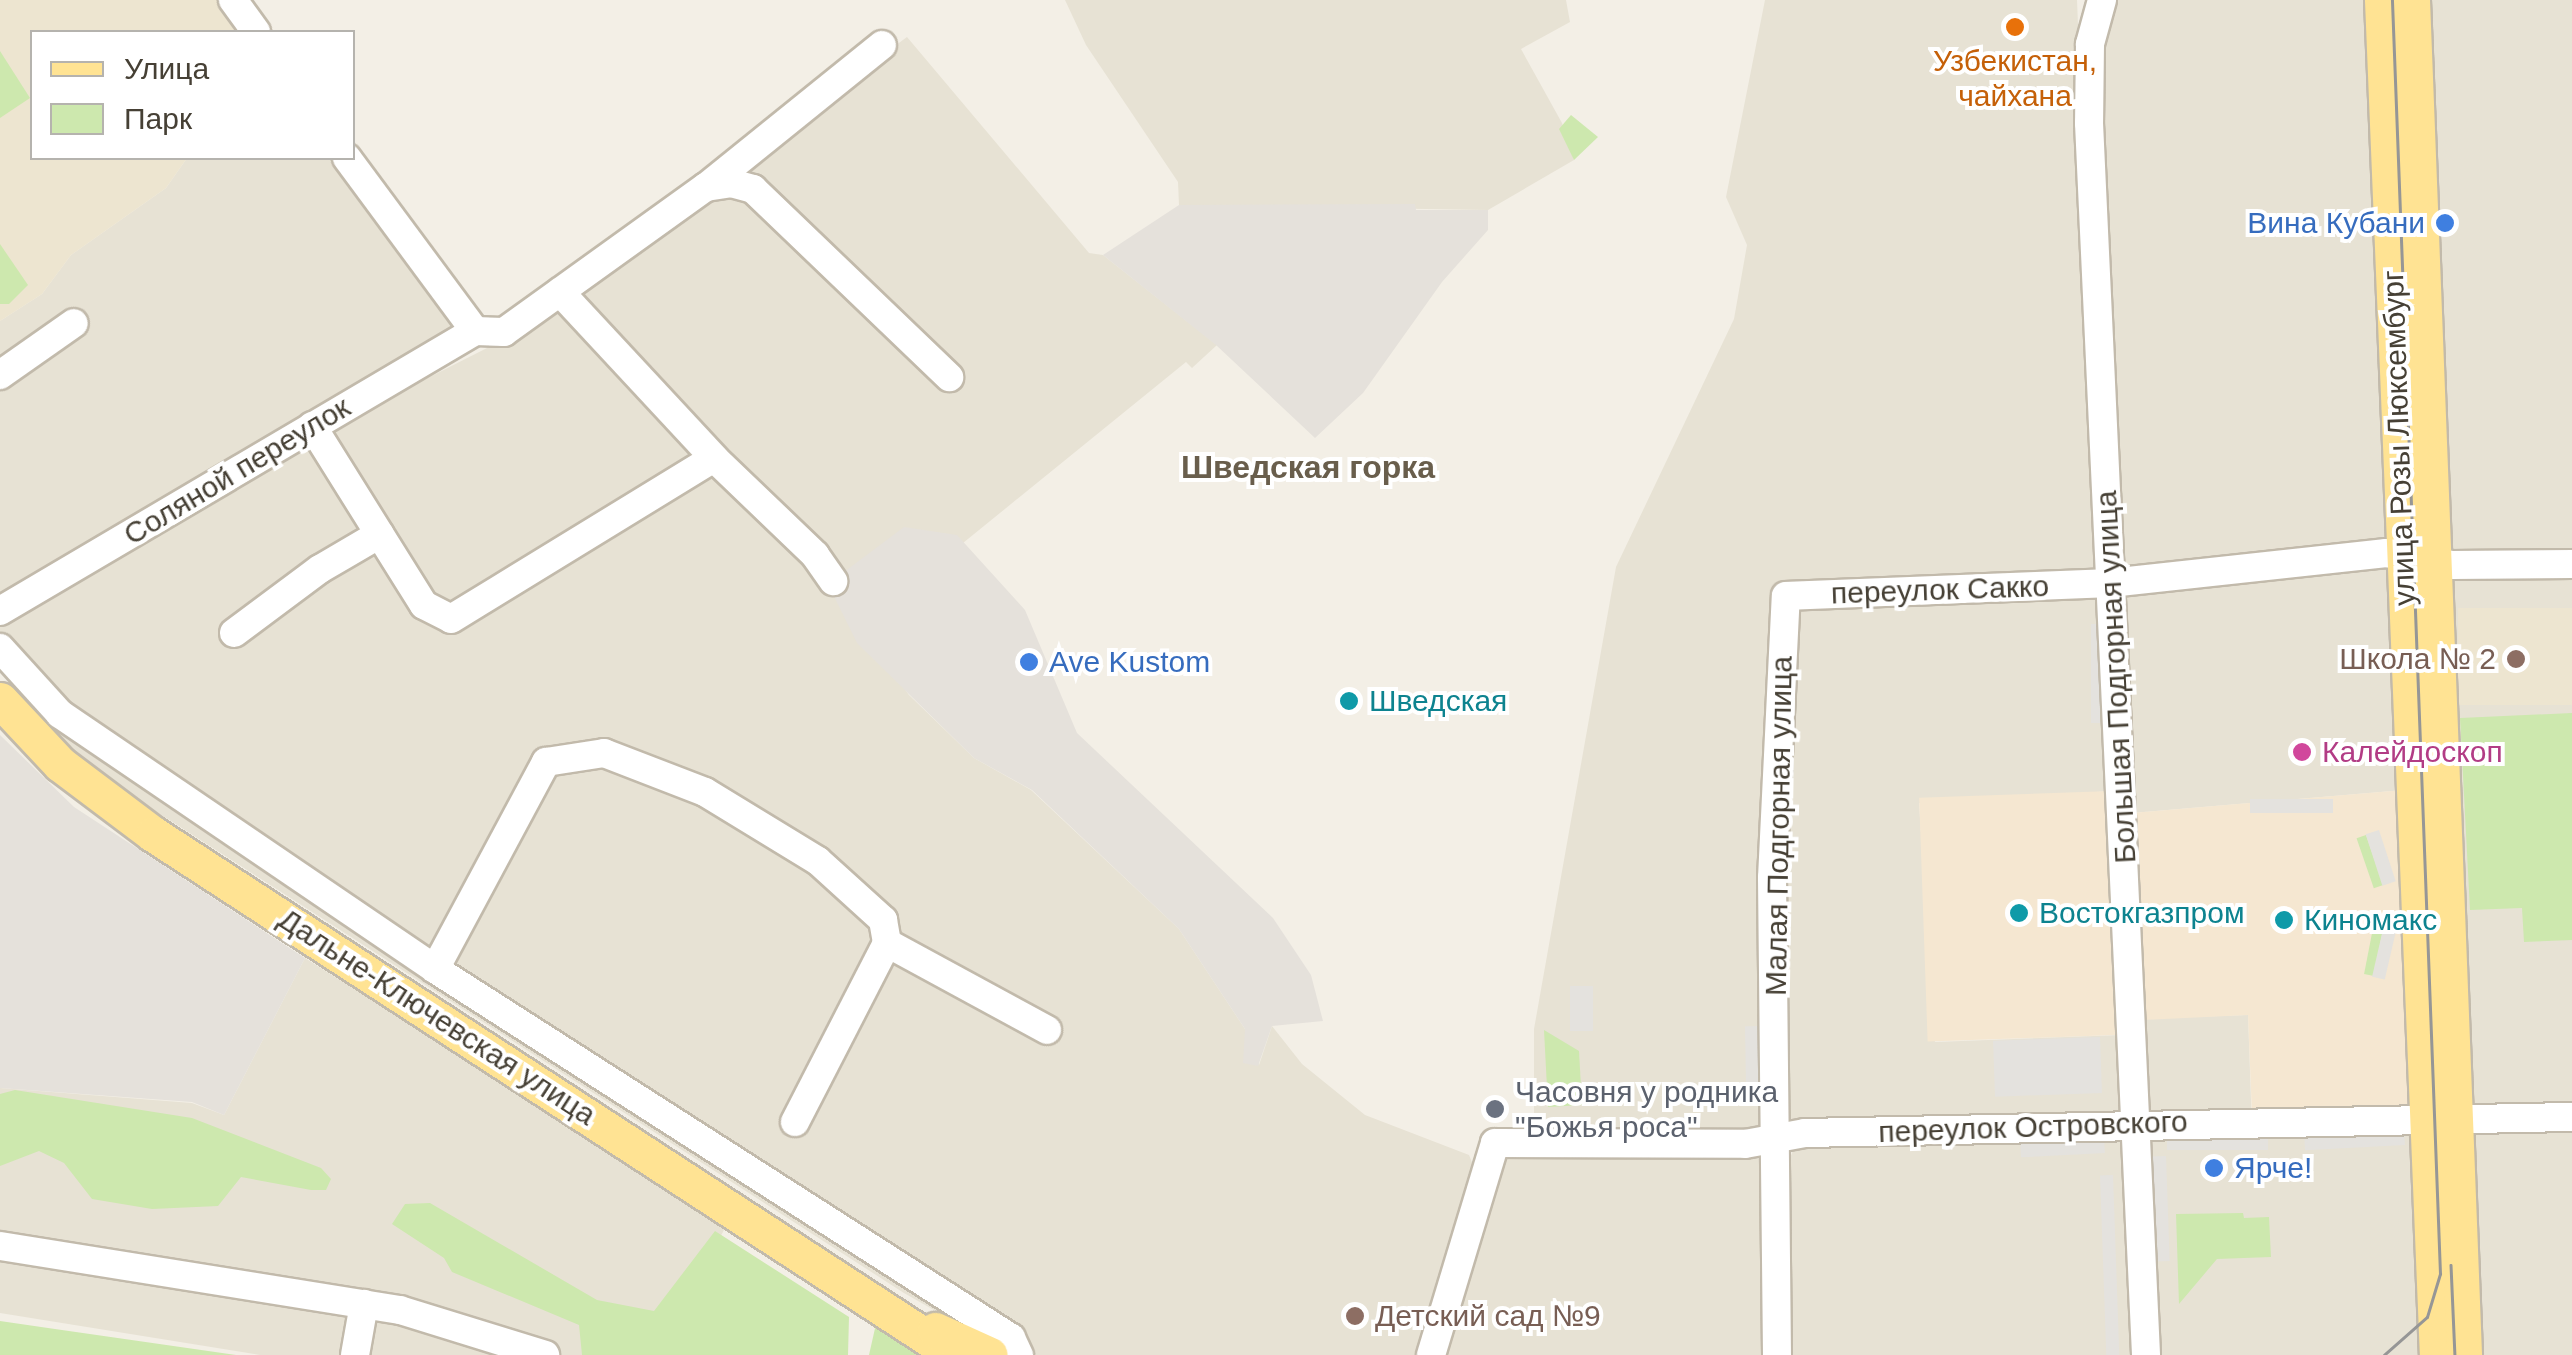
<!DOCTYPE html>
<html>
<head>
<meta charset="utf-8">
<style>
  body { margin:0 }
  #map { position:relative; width:2572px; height:1355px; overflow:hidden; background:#f3efe6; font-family:Arial,sans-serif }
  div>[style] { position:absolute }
  .residential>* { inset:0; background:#e7e2d4; transform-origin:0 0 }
  .commercial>* { inset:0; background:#f5e7d1; transform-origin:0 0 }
  .industrial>* { inset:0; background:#e5e1db }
  .education>* { inset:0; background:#ede5d0; transform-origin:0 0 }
  .green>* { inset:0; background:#cde8ae; transform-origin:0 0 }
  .parking>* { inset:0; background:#e4e2de; transform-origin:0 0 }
  .roads { filter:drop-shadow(2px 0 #c2baab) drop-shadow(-2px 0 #c2baab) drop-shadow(0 2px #c2baab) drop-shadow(0 -2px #c2baab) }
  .minor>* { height:28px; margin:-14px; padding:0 14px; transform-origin:14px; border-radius:14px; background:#fff }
  .major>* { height:35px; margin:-17.5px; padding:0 17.5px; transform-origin:17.5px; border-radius:17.5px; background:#ffe393 }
  .tram>* { height:2.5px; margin:-1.25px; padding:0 1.25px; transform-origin:1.25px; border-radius:1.25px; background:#969696 }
  .dots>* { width:28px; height:28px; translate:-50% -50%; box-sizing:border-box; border:5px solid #fff; border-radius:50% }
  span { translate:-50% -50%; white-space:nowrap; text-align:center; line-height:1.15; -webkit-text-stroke:8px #fff; paint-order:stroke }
  .food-label { font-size:30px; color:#c56008 }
  .shop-label { font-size:30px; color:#366cbe }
  .right { translate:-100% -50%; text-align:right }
  .left { translate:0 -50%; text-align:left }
  .street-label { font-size:30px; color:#464035 }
  .education-label { font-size:30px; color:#785e54 }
  .culture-label { font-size:30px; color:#0d838f }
  .hotel-label { font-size:30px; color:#b23c85 }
  .worship-label { font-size:30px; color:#5b616d }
  .neighbourhood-label { font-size:32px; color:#695e4c; font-weight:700 }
  .legend { position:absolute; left:30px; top:30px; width:325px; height:130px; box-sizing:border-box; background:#fff; border:2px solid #b5b3ae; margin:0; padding:12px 18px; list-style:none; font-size:30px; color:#464035 }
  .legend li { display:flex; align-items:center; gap:20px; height:50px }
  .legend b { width:50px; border:2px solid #b5b3ae }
</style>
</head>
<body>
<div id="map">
  <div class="residential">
    <div style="clip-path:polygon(1065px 0,1566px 0,1570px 22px,1521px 49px,1562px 123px,1574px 160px,1488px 210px,1179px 205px,1178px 182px,1086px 45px)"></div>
    <div style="clip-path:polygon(1765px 0,2077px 0,2100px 576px,1779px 587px,1764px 1123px,1747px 1130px,1534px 1134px,1534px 1029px,1616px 567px,1734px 319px,1747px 245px,1726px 197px)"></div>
    <div style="clip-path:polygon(2113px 0,2373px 0,2392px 543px,2121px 574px,2099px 45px)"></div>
    <div style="left:2420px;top:0;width:152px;height:555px"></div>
    <div style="clip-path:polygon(907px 37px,1089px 253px,1103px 255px,1217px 345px,1192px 368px,1186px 362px,963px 543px,839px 577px,708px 449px,443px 613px,321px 432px,489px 347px)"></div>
    <div style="clip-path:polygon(187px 158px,339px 158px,461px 322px,0 596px,0 321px,42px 294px,71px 255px,166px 188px)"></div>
    <div style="clip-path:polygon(310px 441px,440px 625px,707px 468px,811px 560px,909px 695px,974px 758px,1031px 790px,1179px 929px,1245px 1029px,1259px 1065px,1272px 1026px,1302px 1064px,1365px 1115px,1469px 1155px,1478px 1177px,1424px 1355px,1013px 1355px,904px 1293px,118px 787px,65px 742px,0 665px,0 620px)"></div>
    <div style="clip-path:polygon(2375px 559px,2392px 569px,2404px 790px,2132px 813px,2122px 590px)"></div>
    <div style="clip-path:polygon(2442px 578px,2572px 579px,2572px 1104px,2466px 1107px)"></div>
    <div style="clip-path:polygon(2104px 592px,2112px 791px,1919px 803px,1935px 1042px,2122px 1035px,2123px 1112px,1804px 1124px,1790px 1118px,1785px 1105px,1778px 878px,1792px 607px)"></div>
    <div style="clip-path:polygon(305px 958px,727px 1224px,660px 1355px,260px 1355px,0 1313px,0 1088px,192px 1103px,224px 1115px)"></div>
    <div style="left:2248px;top:1015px;width:100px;height:105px;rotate:88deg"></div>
    <div style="left:2418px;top:1127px;width:228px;height:268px;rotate:87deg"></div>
    <div style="left:2572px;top:1133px;width:222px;height:108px;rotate:90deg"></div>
    <div style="clip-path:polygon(2127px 1136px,2133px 1355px,1785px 1355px,1786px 1166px,1793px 1151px,1812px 1143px)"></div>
    <div style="clip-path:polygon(1515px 1150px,1746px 1153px,1762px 1160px,1763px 1355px,1438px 1355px,1491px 1177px)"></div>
  </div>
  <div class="commercial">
    <div style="clip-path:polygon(2404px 790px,2419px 1109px,2252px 1115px,2248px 1015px,2143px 1020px,2132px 813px)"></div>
    <div style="left:2112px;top:791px;width:244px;height:193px;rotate:88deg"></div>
  </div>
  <div class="industrial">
    <div style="clip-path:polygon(1415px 204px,1416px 210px,1488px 210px,1488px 230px,1442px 282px,1363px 393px,1315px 438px,1216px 345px,1103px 255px,1179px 205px)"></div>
    <div style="clip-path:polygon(904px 527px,957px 535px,1025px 610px,1077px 733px,1273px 918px,1311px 975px,1323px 1021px,1272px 1026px,1258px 1066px,1243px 1063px,1245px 1029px,1179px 929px,1032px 790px,974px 758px,857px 643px,828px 584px)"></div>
    <div style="clip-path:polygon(0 735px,74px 807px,305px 958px,224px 1115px,192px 1102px,0 1088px)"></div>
  </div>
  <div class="education">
    <div style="clip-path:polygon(0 0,223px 0,247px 32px,32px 32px,32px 158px,187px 158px,166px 188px,71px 255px,42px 294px,0 321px)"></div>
    <div style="left:2572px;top:608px;width:97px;height:114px;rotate:90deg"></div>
  </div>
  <div class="green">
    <div style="clip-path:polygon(0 51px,30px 98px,0 118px)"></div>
    <div style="clip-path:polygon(1571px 115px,1598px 137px,1574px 160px,1559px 129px)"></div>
    <div style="clip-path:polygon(0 244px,28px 285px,9px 304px,0 304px)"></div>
    <div style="clip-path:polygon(2572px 713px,2572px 940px,2524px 942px,2522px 908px,2470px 910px,2460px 718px)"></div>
    <div style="left:2366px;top:835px;width:53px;height:10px;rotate:71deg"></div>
    <div style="left:2374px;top:923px;width:10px;height:52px;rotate:11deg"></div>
    <div style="clip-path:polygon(1544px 1030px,1579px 1051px,1582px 1105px,1548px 1107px)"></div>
    <div style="clip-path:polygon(15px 1090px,192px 1118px,321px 1168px,331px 1179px,326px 1190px,311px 1190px,241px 1177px,218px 1206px,152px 1209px,92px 1199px,64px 1163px,39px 1151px,0 1166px,0 1094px)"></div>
    <div style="clip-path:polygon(430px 1203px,597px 1300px,654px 1311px,715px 1231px,849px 1317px,848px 1355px,582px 1355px,579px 1325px,452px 1272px,444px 1258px,392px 1224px,405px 1204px)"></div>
    <div style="clip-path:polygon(2243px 1213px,2244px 1218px,2269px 1217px,2271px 1257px,2217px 1259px,2179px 1304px,2176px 1214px)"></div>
    <div style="clip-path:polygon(0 1321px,48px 1328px,236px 1355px,0 1355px)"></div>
    <div style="clip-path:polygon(876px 1324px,918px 1355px,869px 1355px)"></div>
  </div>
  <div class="parking">
    <div style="left:2091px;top:624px;width:15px;height:99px"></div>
    <div style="left:2333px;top:799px;width:14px;height:83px;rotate:90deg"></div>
    <div style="left:2379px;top:830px;width:54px;height:14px;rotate:72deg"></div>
    <div style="left:2384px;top:925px;width:13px;height:53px;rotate:13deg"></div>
    <div style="left:1570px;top:986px;width:23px;height:45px"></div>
    <div style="left:1766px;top:1026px;width:68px;height:21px;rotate:89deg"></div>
    <div style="left:2100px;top:1037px;width:56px;height:107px;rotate:88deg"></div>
    <div style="left:1699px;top:1116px;width:15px;height:49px;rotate:86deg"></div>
    <div style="left:2404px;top:1128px;width:17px;height:100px;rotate:87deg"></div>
    <div style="left:2268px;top:1133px;width:17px;height:101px;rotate:90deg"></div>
    <div style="left:2104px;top:1136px;width:17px;height:84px;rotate:87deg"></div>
    <div style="left:2166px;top:1156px;width:105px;height:15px;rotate:88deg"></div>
    <div style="left:2113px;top:1175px;width:180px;height:13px;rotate:88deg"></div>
  </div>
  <div class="roads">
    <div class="minor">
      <div style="left:233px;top:0;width:39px;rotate:54deg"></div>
      <div style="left:2102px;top:0;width:46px;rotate:105.3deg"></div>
      <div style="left:2090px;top:44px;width:79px;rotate:90.7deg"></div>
      <div style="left:2089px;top:123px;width:1233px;rotate:87.35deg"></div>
      <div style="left:347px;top:158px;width:215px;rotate:53.5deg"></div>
      <div style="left:706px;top:187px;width:226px;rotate:-38.9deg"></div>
      <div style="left:560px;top:292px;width:226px;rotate:47.1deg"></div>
      <div style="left:714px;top:458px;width:140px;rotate:43.8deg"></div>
      <div style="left:815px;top:555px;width:32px;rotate:55deg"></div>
      <div style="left:0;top:375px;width:90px;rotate:-35.1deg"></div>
      <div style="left:312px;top:426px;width:211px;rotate:58deg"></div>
      <div style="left:424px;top:605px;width:30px;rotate:27deg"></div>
      <div style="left:451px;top:619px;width:308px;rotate:-31.5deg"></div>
      <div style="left:0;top:611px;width:551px;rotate:-30.52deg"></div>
      <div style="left:475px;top:331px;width:29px;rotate:2deg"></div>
      <div style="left:504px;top:332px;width:249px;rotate:-35.7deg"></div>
      <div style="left:706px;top:187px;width:25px;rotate:-9deg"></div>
      <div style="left:731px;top:183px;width:23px;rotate:15deg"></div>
      <div style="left:753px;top:189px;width:272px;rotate:43.8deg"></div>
      <div style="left:234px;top:633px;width:107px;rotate:-36.7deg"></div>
      <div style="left:320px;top:569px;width:69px;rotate:-30.3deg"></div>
      <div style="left:0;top:648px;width:89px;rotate:47.7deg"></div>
      <div style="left:60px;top:714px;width:453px;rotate:34.2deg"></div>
      <div style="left:435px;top:969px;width:684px;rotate:32.64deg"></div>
      <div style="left:1011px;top:1338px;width:19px;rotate:65deg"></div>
      <div style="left:435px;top:969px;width:235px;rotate:-61.8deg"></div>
      <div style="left:546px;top:762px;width:59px;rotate:-8.8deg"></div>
      <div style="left:604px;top:753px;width:108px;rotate:21.1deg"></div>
      <div style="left:705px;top:792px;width:132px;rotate:31.4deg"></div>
      <div style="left:818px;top:861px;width:88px;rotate:42.2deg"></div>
      <div style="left:883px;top:920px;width:23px;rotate:80deg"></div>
      <div style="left:887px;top:943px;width:182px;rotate:28.5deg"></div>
      <div style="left:795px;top:1122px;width:201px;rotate:-62.8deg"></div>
      <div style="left:0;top:1246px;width:405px;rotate:9.1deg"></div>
      <div style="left:400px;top:1310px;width:152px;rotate:17.2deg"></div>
      <div style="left:355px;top:1355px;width:52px;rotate:-80deg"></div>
      <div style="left:1431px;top:1355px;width:221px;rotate:-73.2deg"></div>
      <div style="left:1495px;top:1143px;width:250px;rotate:0.2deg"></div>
      <div style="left:1745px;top:1144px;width:61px;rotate:-10.4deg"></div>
      <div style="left:1805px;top:1133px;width:767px;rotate:-1.2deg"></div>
      <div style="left:1777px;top:1355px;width:477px;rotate:-90.6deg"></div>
      <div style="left:1772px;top:878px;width:282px;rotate:-87.2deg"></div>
      <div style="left:1786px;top:596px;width:324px;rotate:-2.3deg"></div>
      <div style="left:2110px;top:583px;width:278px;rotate:-6.2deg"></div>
      <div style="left:2386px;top:553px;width:67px;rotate:10.3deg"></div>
      <div style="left:2452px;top:565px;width:120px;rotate:-0.5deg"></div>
    </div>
    <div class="major">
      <div style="left:2382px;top:0;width:1356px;rotate:87.68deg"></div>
      <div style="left:2412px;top:0;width:1356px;rotate:87.8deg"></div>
      <div style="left:0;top:700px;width:88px;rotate:46.8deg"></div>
      <div style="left:60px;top:764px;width:116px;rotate:37deg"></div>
      <div style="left:153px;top:834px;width:956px;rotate:33.04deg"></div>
      <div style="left:935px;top:1330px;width:60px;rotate:24.4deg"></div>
    </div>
  </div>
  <div class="tram">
    <div style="left:2451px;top:1265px;width:90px;rotate:87.5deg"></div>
    <div style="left:2384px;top:1355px;width:57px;rotate:-41.5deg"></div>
    <div style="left:2427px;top:1317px;width:45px;rotate:-73.2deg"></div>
    <div style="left:2440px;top:1274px;width:1275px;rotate:-92.16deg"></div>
  </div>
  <div class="dots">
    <div style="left:2015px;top:27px;background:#e8710a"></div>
    <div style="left:2445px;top:223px;background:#3f7fe0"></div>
    <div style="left:2516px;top:659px;background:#8d6e63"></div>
    <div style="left:1029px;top:662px;background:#3f7fe0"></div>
    <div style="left:1349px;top:701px;background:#0f9aa8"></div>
    <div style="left:2302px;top:752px;background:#d1479c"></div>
    <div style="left:2019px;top:913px;background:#0f9aa8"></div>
    <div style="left:2284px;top:920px;background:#0f9aa8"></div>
    <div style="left:1495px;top:1109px;background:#6b7280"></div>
    <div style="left:2214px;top:1168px;background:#3f7fe0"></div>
    <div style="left:1355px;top:1316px;background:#8d6e63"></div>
  </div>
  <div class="food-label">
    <span style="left:2015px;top:78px">Узбекистан,<br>чайхана</span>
  </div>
  <div class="shop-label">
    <span class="right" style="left:2425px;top:223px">Вина Кубани</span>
    <span class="left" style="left:1049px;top:662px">Ave Kustom</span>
    <span class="left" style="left:2234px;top:1168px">Ярче!</span>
  </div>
  <div class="street-label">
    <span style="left:2399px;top:438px;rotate:-92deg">улица Розы Люксембург</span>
    <span style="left:237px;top:471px;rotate:-31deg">Соляной переулок</span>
    <span style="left:1940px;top:590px;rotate:-2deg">переулок Сакко</span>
    <span style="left:2116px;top:677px;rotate:-93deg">Большая Подгорная улица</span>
    <span style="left:1779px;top:826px;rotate:-89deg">Малая Подгорная улица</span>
    <span style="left:437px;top:1017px;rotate:33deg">Дальне-Ключевская улица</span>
    <span style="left:2033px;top:1127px;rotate:-2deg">переулок Островского</span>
  </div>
  <div class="education-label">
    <span class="right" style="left:2496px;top:659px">Школа № 2</span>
    <span class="left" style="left:1375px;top:1316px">Детский сад №9</span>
  </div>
  <div class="culture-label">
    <span class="left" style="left:1369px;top:701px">Шведская</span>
    <span class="left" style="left:2039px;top:913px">Востокгазпром</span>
    <span class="left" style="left:2304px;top:920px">Киномакс</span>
  </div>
  <div class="hotel-label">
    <span class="left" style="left:2322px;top:752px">Калейдоскоп</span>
  </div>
  <div class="worship-label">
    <span class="left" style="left:1515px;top:1109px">Часовня у родника<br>"Божья роса"</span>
  </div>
  <div class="neighbourhood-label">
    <span style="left:1308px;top:467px">Шведская горка</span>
  </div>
  <ul class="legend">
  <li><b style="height:12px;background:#ffe393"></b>Улица</li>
  <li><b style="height:28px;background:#cde8ae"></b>Парк</li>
  </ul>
</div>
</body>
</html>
